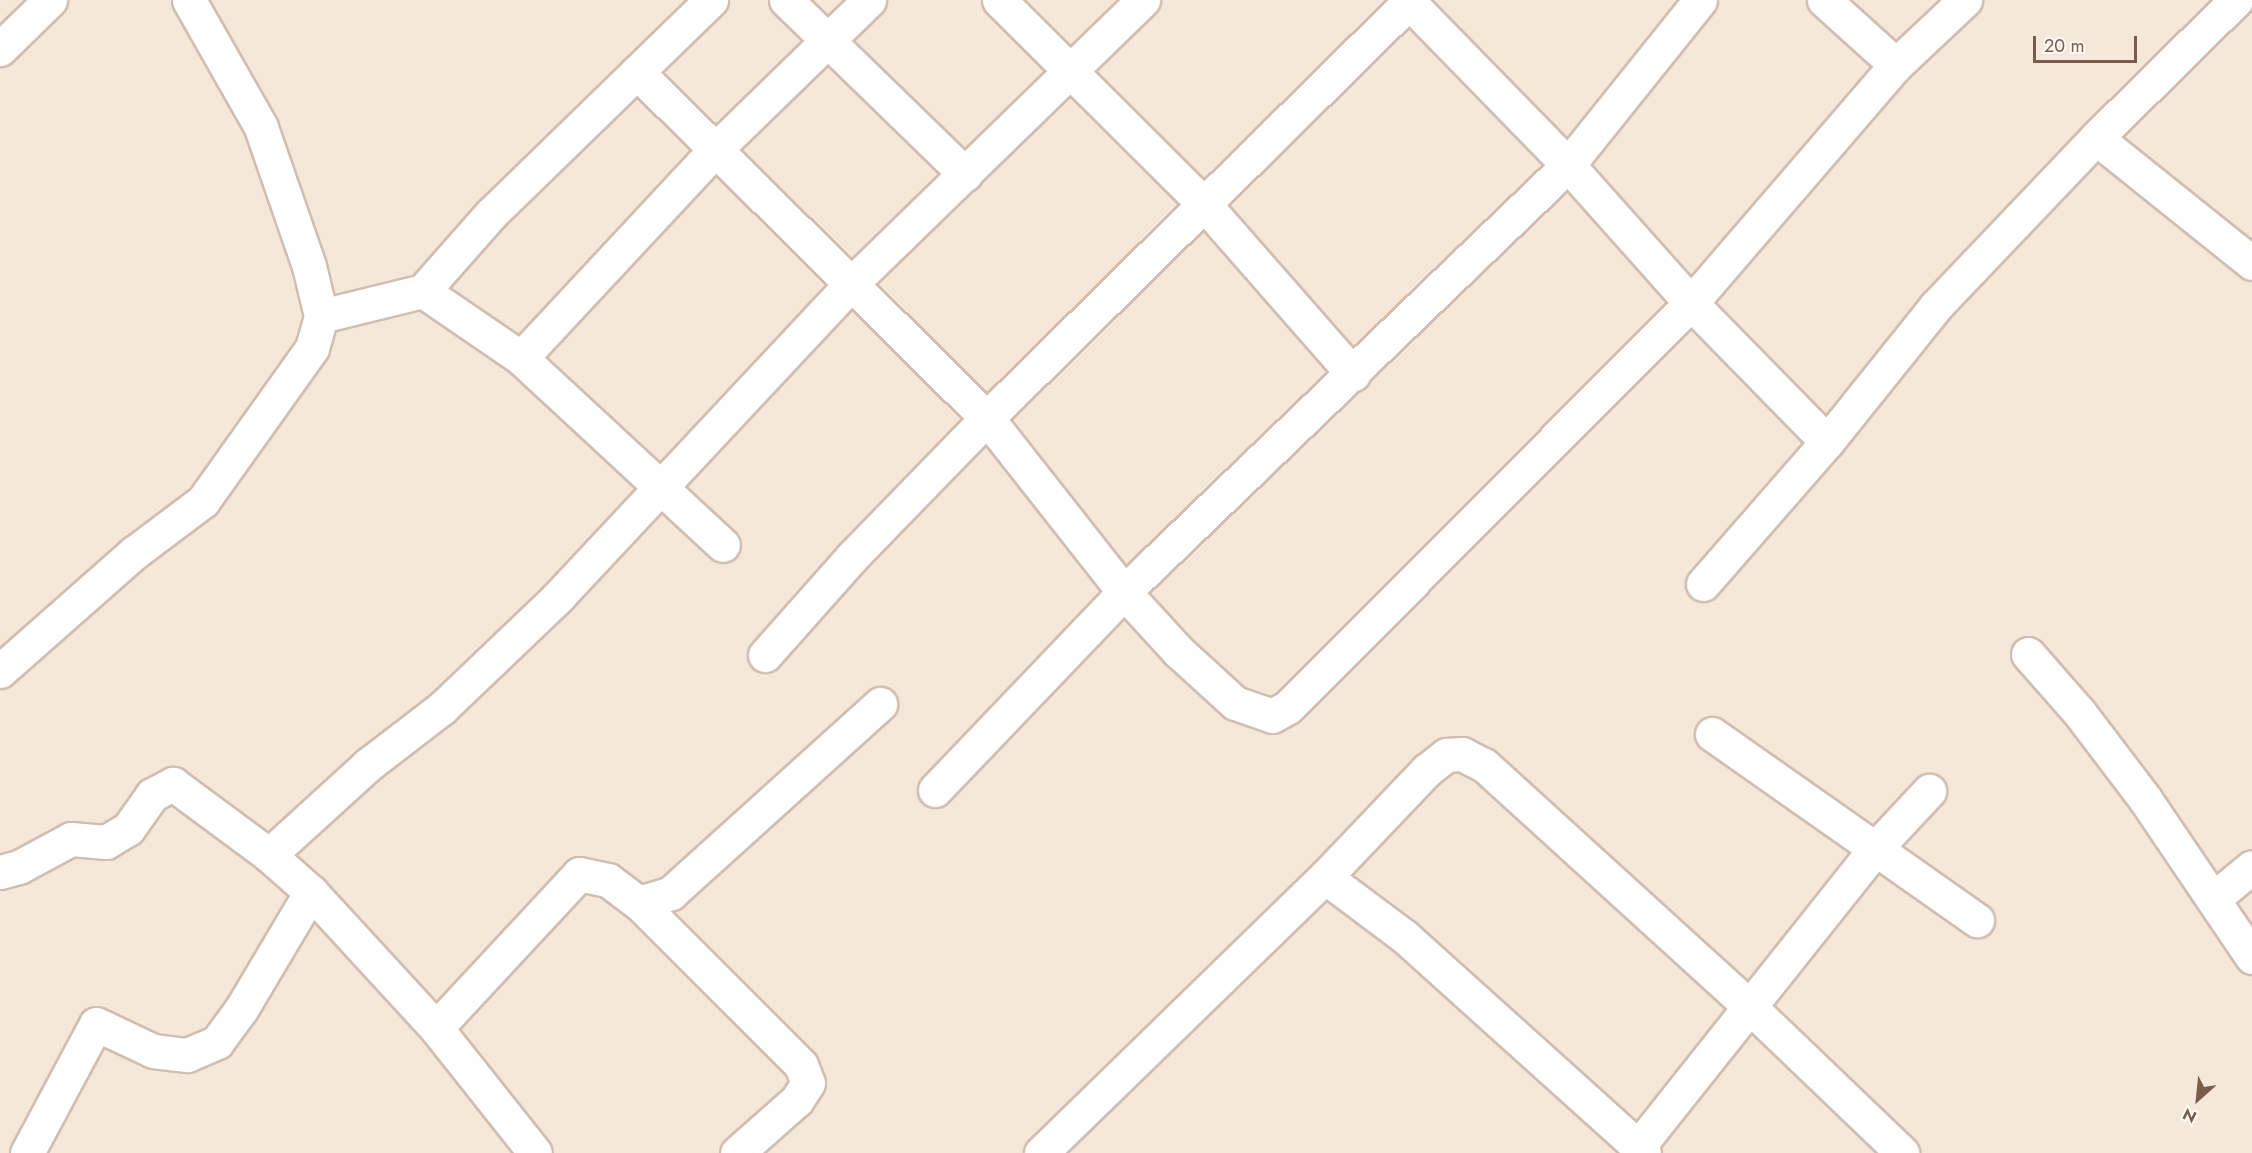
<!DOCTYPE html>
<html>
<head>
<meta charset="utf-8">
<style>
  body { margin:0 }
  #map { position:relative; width:2252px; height:1153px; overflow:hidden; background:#fdf6ec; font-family:Jost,sans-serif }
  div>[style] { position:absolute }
  .residential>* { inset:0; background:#f5e8da; transform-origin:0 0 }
  .roads { filter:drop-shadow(2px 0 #d1beb0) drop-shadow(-2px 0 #d1beb0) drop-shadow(0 2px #d1beb0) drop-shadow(0 -2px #d1beb0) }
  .minor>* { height:33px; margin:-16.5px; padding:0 16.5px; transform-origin:16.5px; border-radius:16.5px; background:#fff }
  span { translate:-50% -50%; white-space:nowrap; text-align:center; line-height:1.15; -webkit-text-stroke:4.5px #fffaf3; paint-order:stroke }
  .north { position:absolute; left:2168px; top:1069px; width:60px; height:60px; -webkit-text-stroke:4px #fffaf3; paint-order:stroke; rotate:207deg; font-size:16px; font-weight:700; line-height:24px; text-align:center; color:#7a5c4d }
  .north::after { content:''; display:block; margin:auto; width:21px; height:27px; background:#7a5c4d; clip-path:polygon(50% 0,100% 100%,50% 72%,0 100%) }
  .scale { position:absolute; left:2033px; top:36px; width:104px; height:27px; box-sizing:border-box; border:3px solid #7a5c4d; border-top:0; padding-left:8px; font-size:18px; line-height:21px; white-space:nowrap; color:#7a5c4d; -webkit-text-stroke:4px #fffaf3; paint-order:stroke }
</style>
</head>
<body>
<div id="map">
  <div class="residential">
    <div style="left:0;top:0;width:2252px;height:1153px"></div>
  </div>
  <div class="roads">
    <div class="minor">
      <div style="left:786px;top:0;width:250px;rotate:44.2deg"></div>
      <div style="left:999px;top:0;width:291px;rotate:44.9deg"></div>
      <div style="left:1205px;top:205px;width:225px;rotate:48.8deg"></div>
      <div style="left:1407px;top:0;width:231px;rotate:45.7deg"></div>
      <div style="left:1568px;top:165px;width:185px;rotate:48.3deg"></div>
      <div style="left:1691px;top:303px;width:194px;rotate:45.6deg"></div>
      <div style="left:1824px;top:0;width:97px;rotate:42.1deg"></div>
      <div style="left:0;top:49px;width:70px;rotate:-44.4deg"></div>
      <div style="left:637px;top:72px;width:492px;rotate:44.7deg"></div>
      <div style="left:987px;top:418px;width:221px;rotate:51.8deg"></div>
      <div style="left:1124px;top:592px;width:80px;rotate:47.5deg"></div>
      <div style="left:1178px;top:651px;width:77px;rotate:42.4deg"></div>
      <div style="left:1235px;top:703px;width:39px;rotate:19deg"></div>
      <div style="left:1272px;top:716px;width:18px;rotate:-29deg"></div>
      <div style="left:1288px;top:707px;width:571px;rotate:-45.07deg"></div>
      <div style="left:1691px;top:303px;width:314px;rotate:-49.3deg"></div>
      <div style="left:1896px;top:65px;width:95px;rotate:-43.3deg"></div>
      <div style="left:2096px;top:138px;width:200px;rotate:38.7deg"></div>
      <div style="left:423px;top:291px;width:119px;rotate:34.4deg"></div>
      <div style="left:521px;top:358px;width:275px;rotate:42.8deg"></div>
      <div style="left:321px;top:316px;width:105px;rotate:-13.8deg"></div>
      <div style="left:423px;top:291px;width:103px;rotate:-48.6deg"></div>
      <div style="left:491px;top:214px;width:307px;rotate:-44.2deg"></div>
      <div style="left:521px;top:358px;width:287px;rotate:-47deg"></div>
      <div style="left:717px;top:148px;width:212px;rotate:-44.2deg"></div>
      <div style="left:1703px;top:584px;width:189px;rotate:-48.9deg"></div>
      <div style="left:1827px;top:442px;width:174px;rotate:-51.3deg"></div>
      <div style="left:1936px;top:306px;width:232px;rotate:-46.4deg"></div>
      <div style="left:2096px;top:138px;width:197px;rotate:-44.6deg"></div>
      <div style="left:2028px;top:654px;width:77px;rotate:48.7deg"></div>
      <div style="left:2079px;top:712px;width:109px;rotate:52.8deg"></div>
      <div style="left:2145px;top:799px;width:191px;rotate:55.9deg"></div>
      <div style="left:765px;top:655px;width:131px;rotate:-48.4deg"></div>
      <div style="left:852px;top:557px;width:194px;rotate:-45.8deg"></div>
      <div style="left:987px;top:418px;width:595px;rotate:-44.59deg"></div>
      <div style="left:0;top:671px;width:179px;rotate:-41.4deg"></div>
      <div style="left:134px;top:553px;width:86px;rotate:-37deg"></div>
      <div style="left:203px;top:501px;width:188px;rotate:-54.5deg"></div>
      <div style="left:312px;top:348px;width:33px;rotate:-74deg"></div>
      <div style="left:321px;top:316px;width:51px;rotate:-103.5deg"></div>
      <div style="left:309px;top:266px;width:147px;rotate:-109.1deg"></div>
      <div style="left:261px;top:127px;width:146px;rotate:-119.6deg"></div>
      <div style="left:1712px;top:734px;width:324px;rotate:35.1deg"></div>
      <div style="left:935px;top:790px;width:274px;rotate:-46.3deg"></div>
      <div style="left:1124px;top:592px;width:616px;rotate:-43.88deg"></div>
      <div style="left:1568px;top:165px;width:211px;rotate:-51.3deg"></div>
      <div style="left:269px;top:855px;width:135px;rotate:-42.3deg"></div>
      <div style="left:369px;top:764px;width:92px;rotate:-37.5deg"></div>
      <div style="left:442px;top:708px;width:161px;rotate:-43.7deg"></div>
      <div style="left:558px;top:597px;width:430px;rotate:-46.9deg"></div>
      <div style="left:852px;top:283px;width:406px;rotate:-44.2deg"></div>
      <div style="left:0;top:872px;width:20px;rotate:-15deg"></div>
      <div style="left:19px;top:867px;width:59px;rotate:-28.3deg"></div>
      <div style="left:71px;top:839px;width:35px;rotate:5deg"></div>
      <div style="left:106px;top:842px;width:26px;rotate:-31deg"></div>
      <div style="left:128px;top:829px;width:42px;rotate:-54.8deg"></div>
      <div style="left:152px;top:795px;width:24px;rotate:-28deg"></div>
      <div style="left:173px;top:784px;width:119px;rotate:36.5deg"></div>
      <div style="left:269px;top:855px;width:56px;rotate:41.4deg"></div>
      <div style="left:311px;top:892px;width:185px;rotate:47.4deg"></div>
      <div style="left:436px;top:1028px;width:159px;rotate:51.6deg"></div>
      <div style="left:1325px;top:877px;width:148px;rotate:-46.4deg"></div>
      <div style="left:1427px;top:770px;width:24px;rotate:-38deg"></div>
      <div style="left:1446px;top:755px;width:16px;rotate:-4deg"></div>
      <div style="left:1462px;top:754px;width:25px;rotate:27deg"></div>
      <div style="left:1484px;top:765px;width:360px;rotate:42.3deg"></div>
      <div style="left:1750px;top:1007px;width:211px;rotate:43.8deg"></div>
      <div style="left:2213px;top:899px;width:50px;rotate:-39.4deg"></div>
      <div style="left:639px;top:903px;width:229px;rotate:45deg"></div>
      <div style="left:801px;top:1065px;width:19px;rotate:69deg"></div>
      <div style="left:808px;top:1083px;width:20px;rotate:123deg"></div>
      <div style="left:797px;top:1100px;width:80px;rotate:138.5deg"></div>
      <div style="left:436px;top:1028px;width:210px;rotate:-47.1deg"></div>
      <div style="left:579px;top:874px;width:30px;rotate:12deg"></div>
      <div style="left:608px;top:880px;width:39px;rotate:37deg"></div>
      <div style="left:639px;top:903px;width:34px;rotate:-17deg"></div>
      <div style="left:671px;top:893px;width:282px;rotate:-42.1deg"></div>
      <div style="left:27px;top:1153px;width:146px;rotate:-61.9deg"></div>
      <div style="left:96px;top:1024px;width:63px;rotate:25.3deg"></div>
      <div style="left:153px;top:1051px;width:34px;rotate:7deg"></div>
      <div style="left:187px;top:1055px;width:33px;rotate:-23deg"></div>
      <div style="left:217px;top:1042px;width:42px;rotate:-53.7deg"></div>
      <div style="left:242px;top:1008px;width:135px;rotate:-59.3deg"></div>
      <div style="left:1041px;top:1153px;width:396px;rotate:-44.2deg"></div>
      <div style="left:1325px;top:877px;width:99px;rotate:36.8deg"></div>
      <div style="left:1404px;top:936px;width:315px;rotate:42deg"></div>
      <div style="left:1644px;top:1153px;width:8px;rotate:-135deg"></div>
      <div style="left:1638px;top:1147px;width:379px;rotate:-51.5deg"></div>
      <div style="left:1874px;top:850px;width:81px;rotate:-47deg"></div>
    </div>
  </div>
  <div class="north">N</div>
  <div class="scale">20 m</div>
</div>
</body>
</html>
